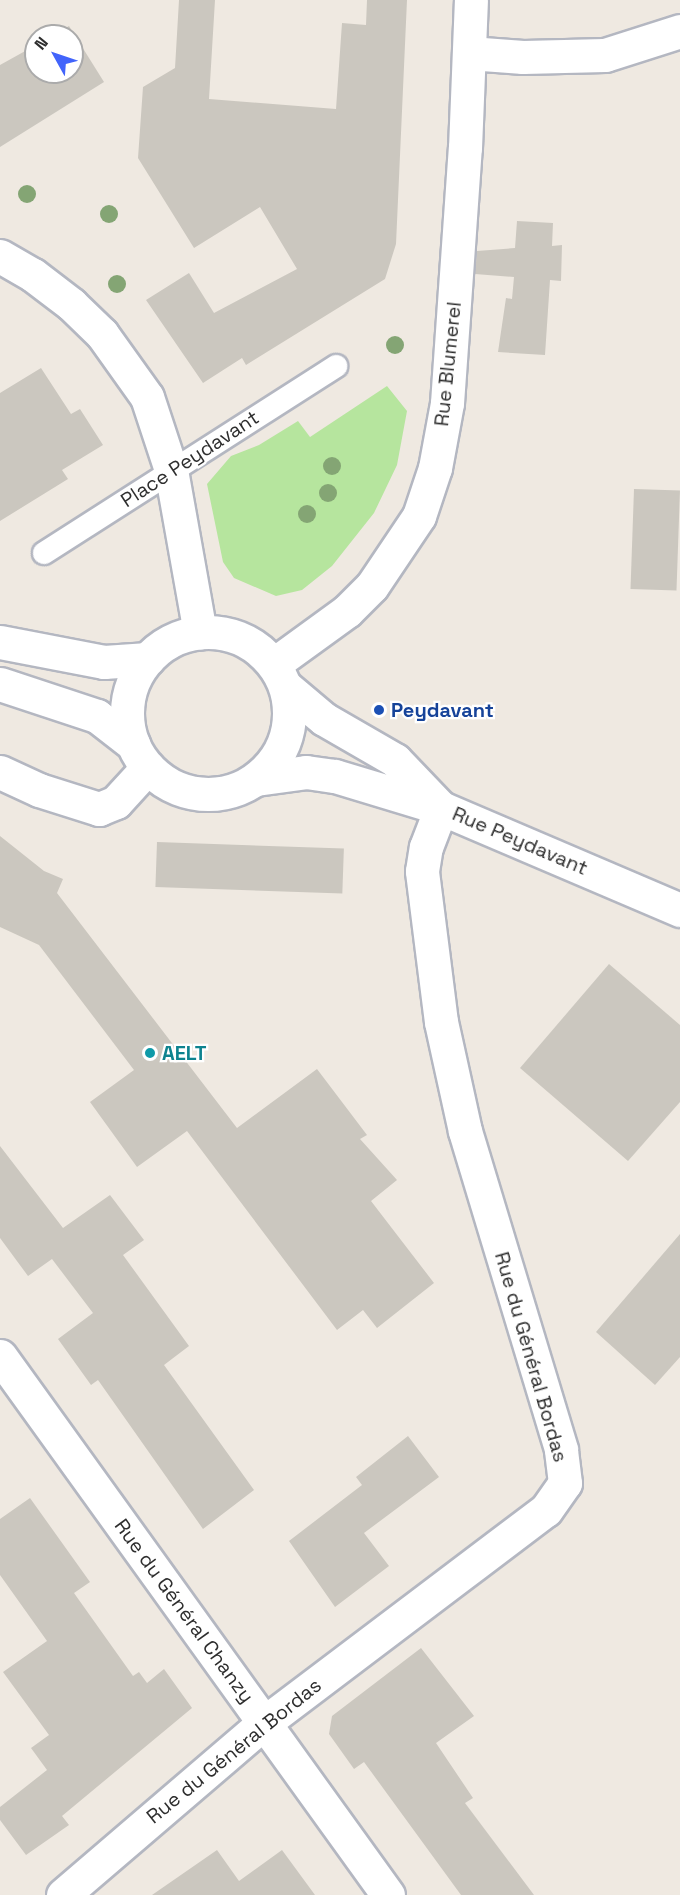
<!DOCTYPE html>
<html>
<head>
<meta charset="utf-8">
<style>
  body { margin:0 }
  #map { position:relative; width:680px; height:1895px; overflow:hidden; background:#efe9e1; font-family:"Space Grotesk",sans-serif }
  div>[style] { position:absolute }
  .green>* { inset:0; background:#b6e59e }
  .building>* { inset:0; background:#cbc7bf; transform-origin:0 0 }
  .roads { filter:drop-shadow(2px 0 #b4b7c1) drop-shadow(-2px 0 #b4b7c1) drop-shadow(0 2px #b4b7c1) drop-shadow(0 -2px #b4b7c1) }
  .lane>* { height:22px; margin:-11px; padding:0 11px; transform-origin:11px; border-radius:11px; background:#fff }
  .street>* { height:33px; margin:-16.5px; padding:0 16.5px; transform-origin:16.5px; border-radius:16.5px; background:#fff }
  .secondary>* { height:33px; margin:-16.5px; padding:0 16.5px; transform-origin:16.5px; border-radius:16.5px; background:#fff }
  .secondary>.ring { margin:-16.5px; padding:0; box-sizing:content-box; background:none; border:33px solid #fff; border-radius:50% }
  .trees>* { width:18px; height:18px; margin:-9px; border-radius:50%; background:#84a574 }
  .dots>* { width:16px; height:16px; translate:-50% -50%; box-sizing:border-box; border:3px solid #fff; border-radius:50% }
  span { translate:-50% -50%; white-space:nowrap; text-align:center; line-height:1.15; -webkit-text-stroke:4.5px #fff; paint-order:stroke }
  .street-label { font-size:20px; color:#2e2e2e }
  .transit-label { font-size:20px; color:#164399; font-weight:700 }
  .left { translate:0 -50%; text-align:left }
  .culture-label { font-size:20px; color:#0d838f; font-weight:700 }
  .north { position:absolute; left:24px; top:24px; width:60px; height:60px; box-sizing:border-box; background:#fff; border:2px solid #ababab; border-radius:50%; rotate:310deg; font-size:16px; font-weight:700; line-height:24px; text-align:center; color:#2e2e2e }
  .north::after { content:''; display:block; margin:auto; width:21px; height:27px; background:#4264fb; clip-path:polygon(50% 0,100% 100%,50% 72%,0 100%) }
</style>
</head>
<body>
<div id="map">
  <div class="green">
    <div style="clip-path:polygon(387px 386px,407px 411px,397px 465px,374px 513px,332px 566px,302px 590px,276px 596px,234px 578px,223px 562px,207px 484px,231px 456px,259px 445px,298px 421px,310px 437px)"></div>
  </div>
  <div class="building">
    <div style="clip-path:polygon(179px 0,215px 0,209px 99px,336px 109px,342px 23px,366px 25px,367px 0,407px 0,396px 244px,385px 279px,246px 365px,242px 358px,203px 383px,146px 300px,189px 273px,214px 313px,297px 269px,260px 207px,194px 248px,138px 158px,143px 87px,175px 68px)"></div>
    <div style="clip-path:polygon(69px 26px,104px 82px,0 147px,0 65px,36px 45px,36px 72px,72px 72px,72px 36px,52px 36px)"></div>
    <div style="clip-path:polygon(517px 221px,553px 223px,552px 246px,562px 245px,561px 281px,550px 280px,545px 355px,498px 352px,506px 298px,512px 299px,514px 277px,475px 274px,477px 251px,515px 248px)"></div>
    <div style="clip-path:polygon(41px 368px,71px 414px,80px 409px,103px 445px,62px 470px,68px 479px,0 521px,0 393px)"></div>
    <div style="left:634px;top:489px;width:46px;height:100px;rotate:2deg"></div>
    <div style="clip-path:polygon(0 836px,44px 871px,63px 879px,57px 893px,237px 1128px,317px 1069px,367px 1135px,360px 1139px,397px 1180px,371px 1201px,434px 1283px,377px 1328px,363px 1310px,337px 1330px,187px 1131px,137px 1167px,90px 1102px,134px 1070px,39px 945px,0 927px)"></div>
    <div style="left:157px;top:842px;width:187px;height:45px;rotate:2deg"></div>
    <div style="clip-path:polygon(609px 964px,680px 1025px,680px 1102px,628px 1161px,520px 1068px)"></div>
    <div style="clip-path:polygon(0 1146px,63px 1228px,110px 1195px,144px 1240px,123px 1255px,189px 1346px,164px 1365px,254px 1490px,203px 1529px,98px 1380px,91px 1385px,58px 1339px,93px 1313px,52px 1259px,28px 1276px,0 1238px)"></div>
    <div style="clip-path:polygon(680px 1234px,680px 1357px,655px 1385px,596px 1332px)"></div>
    <div style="clip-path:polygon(408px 1436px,439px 1477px,364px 1533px,389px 1566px,335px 1607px,289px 1541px,362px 1485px,356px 1477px)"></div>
    <div style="clip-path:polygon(30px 1498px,90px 1582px,74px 1593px,133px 1676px,139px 1672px,147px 1683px,164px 1669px,192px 1708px,62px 1816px,69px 1825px,26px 1855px,0 1820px,0 1807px,47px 1770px,31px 1748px,49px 1735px,3px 1672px,47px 1641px,0 1575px,0 1519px)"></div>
    <div style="clip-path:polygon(421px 1648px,474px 1716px,436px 1743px,473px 1798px,465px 1803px,534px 1895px,461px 1895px,364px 1762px,354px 1769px,329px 1734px,332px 1716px)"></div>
    <div style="clip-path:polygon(217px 1850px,239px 1881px,282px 1850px,315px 1895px,152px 1895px)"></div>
  </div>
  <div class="roads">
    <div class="lane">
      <div style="left:44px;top:553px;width:347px;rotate:-32.6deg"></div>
    </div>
    <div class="street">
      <div style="left:469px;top:53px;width:54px;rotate:4.2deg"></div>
      <div style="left:523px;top:57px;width:82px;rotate:-1.4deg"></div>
      <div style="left:605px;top:55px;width:79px;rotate:-17.7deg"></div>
      <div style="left:0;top:256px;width:38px;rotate:30deg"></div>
      <div style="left:33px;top:275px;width:48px;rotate:37.3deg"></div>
      <div style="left:71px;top:304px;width:43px;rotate:44.1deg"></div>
      <div style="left:102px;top:334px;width:77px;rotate:54.5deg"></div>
      <div style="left:147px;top:397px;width:77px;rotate:71.8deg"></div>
      <div style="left:171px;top:470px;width:165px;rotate:79.9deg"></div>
      <div style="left:274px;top:664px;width:90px;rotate:-36deg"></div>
      <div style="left:347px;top:611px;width:35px;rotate:-45deg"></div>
      <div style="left:372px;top:586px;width:84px;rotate:-56.1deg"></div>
      <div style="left:419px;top:516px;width:51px;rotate:-71.6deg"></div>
      <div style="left:435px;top:468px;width:66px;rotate:-79.5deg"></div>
      <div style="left:447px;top:403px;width:256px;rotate:-86deg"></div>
      <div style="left:465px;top:148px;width:148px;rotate:-87.7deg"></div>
      <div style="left:0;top:772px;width:43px;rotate:24.8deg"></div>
      <div style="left:39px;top:790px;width:63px;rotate:17.6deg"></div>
      <div style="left:99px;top:809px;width:18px;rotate:-22deg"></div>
      <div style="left:116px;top:802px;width:47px;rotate:-47.6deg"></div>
      <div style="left:0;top:1356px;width:664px;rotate:54.25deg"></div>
      <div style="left:63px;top:1895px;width:265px;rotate:-40.6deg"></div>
      <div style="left:264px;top:1723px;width:353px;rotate:-37.1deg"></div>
      <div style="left:546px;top:1510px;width:33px;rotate:-55deg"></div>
      <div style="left:565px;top:1483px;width:34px;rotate:-97deg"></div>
      <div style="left:561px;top:1449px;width:332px;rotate:-106.8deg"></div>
      <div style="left:465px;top:1131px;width:112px;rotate:-102.4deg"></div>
      <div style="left:441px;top:1022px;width:152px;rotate:-97.2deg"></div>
      <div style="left:422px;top:871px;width:24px;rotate:-81deg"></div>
      <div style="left:426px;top:847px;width:42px;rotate:-69deg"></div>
    </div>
    <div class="secondary">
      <div class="ring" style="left:127px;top:632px;width:129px;height:129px"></div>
      <div style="left:0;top:642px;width:106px;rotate:10.9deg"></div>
      <div style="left:104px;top:662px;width:44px;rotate:-3.9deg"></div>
      <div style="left:0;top:684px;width:102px;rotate:18.3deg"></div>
      <div style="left:97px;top:716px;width:46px;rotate:37.9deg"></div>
      <div style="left:287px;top:688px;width:48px;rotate:40deg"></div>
      <div style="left:324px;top:719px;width:82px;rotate:30deg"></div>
      <div style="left:395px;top:760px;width:66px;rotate:46.2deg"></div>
      <div style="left:441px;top:808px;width:260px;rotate:23.1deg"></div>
      <div style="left:256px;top:779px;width:50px;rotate:-8deg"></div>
      <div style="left:306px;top:772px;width:29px;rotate:8deg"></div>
      <div style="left:335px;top:776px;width:111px;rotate:16.8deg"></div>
    </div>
  </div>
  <div class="trees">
    <div style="left:27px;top:194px"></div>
    <div style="left:109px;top:214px"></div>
    <div style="left:117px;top:284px"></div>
    <div style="left:395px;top:345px"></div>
    <div style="left:332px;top:466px"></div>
    <div style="left:328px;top:493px"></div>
    <div style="left:307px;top:514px"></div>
  </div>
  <div class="dots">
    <div style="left:379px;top:710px;background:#1a4fb4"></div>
    <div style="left:150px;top:1053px;background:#0f9aa8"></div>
  </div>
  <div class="street-label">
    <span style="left:448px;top:364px;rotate:-84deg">Rue Blumerel</span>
    <span style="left:190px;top:459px;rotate:-33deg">Place Peydavant</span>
    <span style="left:520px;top:841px;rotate:23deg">Rue Peydavant</span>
    <span style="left:531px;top:1357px;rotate:74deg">Rue du Général Bordas</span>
    <span style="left:184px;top:1611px;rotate:54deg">Rue du Général Chanzy</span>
    <span style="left:234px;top:1751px;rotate:-39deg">Rue du Général Bordas</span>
  </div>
  <div class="transit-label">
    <span class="left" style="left:391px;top:710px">Peydavant</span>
  </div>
  <div class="culture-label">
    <span class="left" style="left:162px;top:1053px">AELT</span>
  </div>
  <div class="north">N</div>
</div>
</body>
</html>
